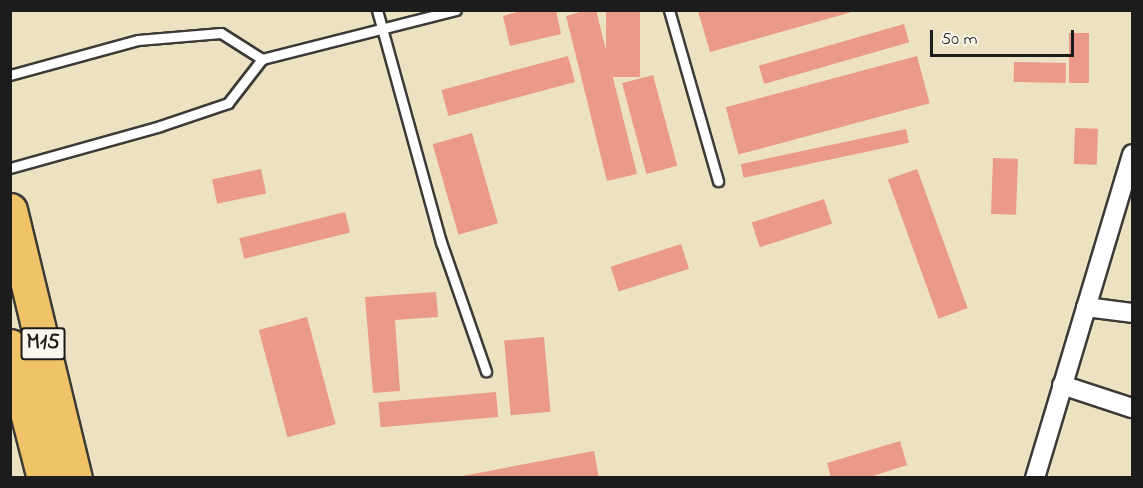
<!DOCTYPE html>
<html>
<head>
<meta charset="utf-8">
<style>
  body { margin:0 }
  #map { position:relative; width:1143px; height:488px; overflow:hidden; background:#ece2c1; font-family:"Indie Flower",sans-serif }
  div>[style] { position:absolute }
  .building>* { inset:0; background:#eb9989; transform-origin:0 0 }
  .roads { filter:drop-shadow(2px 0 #3b3a35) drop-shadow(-2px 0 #3b3a35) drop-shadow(0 2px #3b3a35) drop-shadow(0 -2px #3b3a35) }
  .lane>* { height:9px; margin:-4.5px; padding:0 4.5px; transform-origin:4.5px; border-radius:4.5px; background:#fff }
  .street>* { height:18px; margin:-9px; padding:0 9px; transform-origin:9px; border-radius:9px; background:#fff }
  .highway>* { height:33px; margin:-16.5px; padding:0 16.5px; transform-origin:16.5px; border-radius:16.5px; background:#f1c369 }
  span { translate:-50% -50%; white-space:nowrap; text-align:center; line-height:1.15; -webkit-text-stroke:4.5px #fbf7ec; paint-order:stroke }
  .shield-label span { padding:2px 4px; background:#fbf7ec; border:2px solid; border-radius:4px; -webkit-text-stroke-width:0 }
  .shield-label { font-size:22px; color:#1c1c1c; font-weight:700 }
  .frame { position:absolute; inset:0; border:12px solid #1c1c1c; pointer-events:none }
  .scale { position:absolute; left:930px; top:30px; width:144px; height:27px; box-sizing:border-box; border:3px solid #1c1c1c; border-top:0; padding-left:8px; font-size:18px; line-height:21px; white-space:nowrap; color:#1c1c1c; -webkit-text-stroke:4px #fbf7ec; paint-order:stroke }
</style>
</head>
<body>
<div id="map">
  <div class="building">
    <div style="clip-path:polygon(524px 10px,556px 10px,561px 34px,510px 46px,503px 16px)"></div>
    <div style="clip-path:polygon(587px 10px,596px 10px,637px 174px,607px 181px,566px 16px)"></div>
    <div style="left:606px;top:10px;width:34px;height:67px"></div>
    <div style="clip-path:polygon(859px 10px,710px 52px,698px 11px,701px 10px)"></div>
    <div style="left:904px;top:24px;width:19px;height:151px;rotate:74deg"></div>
    <div style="left:1069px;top:33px;width:20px;height:50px"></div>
    <div style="left:568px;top:56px;width:27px;height:131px;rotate:75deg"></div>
    <div style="left:917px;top:56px;width:49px;height:198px;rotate:75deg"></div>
    <div style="left:1014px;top:62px;width:52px;height:20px;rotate:1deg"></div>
    <div style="left:653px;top:75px;width:94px;height:32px;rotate:75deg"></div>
    <div style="left:1075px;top:128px;width:23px;height:36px;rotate:2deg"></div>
    <div style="left:906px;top:129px;width:14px;height:169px;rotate:78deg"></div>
    <div style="left:472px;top:133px;width:94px;height:41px;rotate:74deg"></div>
    <div style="left:993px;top:158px;width:25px;height:56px;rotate:2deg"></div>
    <div style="left:261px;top:169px;width:25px;height:50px;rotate:78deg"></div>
    <div style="left:917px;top:169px;width:148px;height:31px;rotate:70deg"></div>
    <div style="left:824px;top:199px;width:26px;height:76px;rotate:72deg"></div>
    <div style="left:345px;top:212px;width:21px;height:109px;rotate:76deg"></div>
    <div style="left:681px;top:244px;width:26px;height:74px;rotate:72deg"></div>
    <div style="clip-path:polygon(436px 292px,438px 317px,395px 320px,400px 391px,373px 393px,365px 297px)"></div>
    <div style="left:307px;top:317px;width:111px;height:50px;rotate:75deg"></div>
    <div style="left:544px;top:337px;width:75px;height:40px;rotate:85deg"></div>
    <div style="left:496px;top:392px;width:25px;height:118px;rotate:85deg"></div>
    <div style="clip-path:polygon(900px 441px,907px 465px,867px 478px,831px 478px,827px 463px)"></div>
    <div style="clip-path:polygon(594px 451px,599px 478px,462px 478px,462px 476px)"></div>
  </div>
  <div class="roads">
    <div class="lane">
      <div style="left:377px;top:10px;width:241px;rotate:74.6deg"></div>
      <div style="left:441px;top:242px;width:137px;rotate:70.8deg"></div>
      <div style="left:669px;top:10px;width:178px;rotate:74deg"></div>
      <div style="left:10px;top:75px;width:133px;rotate:-15.3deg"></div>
      <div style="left:138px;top:40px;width:83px;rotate:-4.8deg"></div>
      <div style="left:221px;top:33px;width:49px;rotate:32.4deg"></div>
      <div style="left:10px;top:168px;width:156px;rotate:-15.6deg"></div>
      <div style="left:160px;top:126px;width:72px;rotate:-18.7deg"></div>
      <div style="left:228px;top:103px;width:56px;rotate:-52.3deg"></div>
      <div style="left:262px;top:59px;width:200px;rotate:-14.2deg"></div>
    </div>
    <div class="street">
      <div style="left:1086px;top:307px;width:46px;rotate:7.4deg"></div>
      <div style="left:1062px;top:385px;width:74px;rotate:18.2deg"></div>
      <div style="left:1035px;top:478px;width:338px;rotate:-73.3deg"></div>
    </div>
    <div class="highway">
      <div style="left:10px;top:210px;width:276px;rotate:76.4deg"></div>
      <div style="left:10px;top:346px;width:136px;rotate:75.6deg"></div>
    </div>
  </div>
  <div class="shield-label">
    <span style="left:43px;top:344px">M15</span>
  </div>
  <div class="frame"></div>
  <div class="scale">50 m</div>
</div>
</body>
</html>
